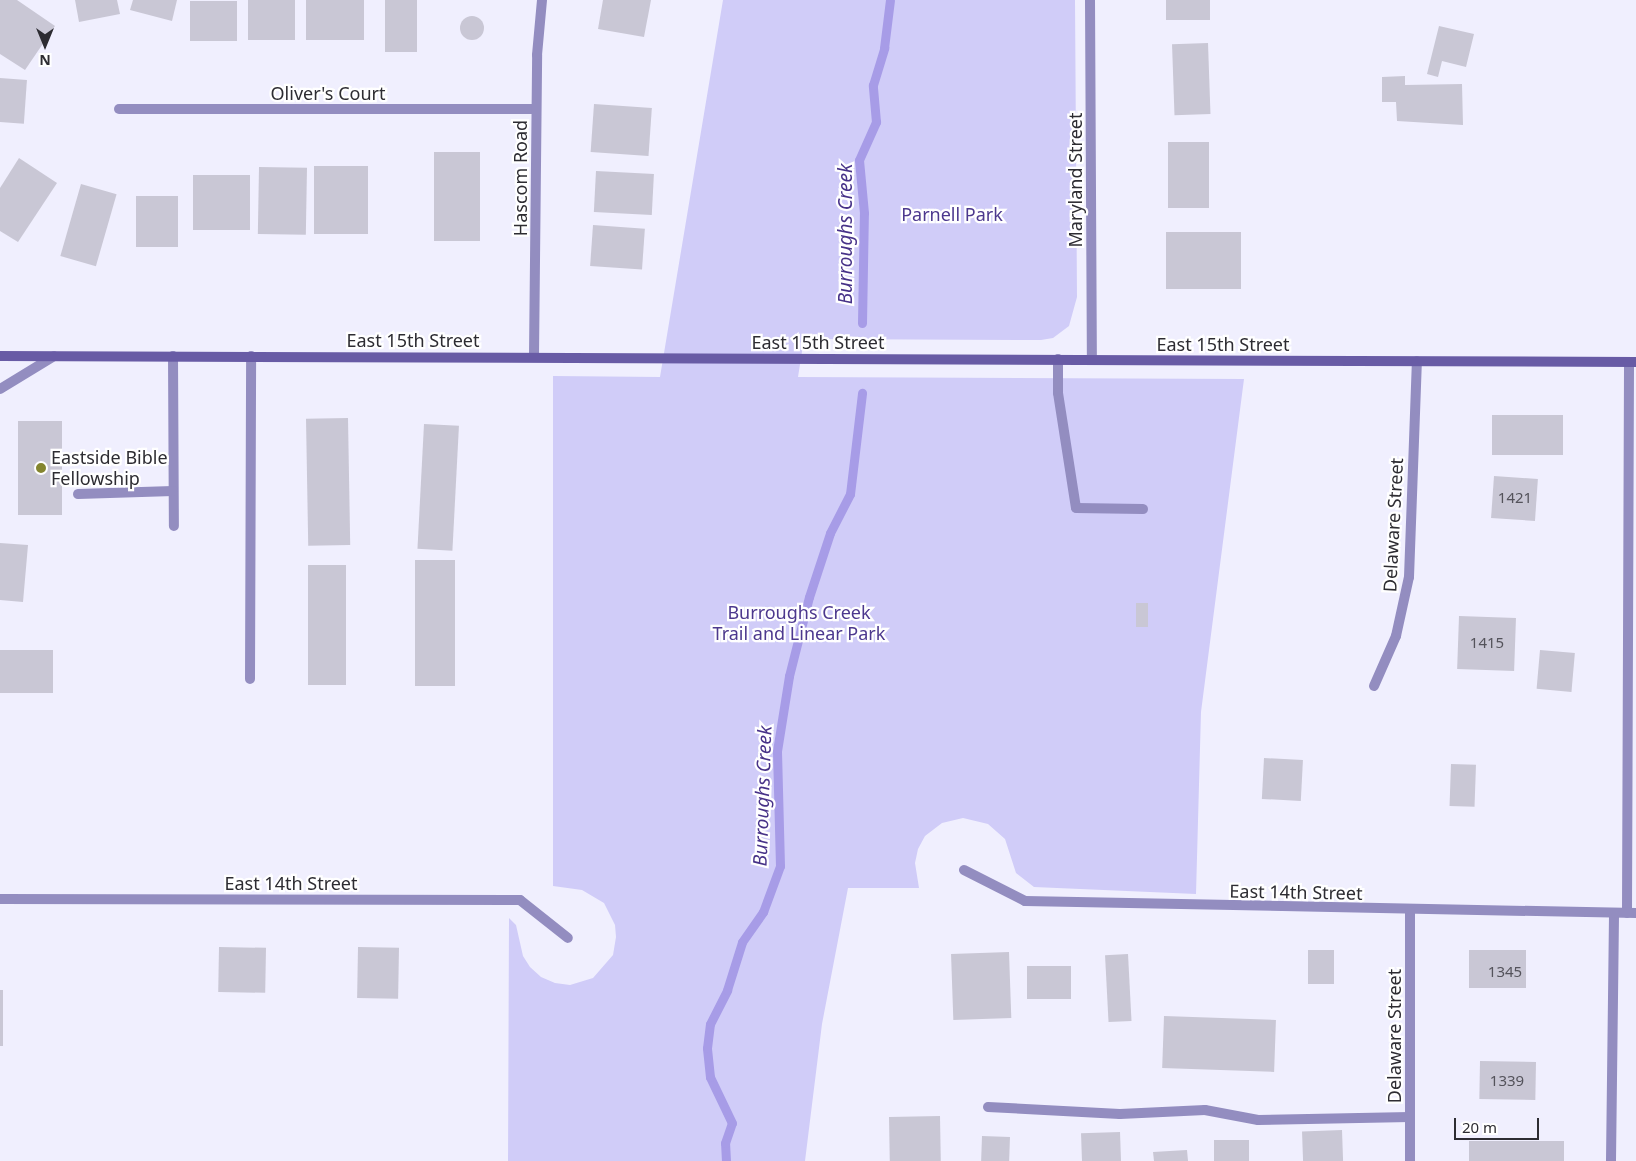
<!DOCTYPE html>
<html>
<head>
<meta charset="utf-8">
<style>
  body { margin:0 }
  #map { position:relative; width:1636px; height:1161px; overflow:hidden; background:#f0effe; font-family:"Noto Sans",sans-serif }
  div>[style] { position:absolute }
  .green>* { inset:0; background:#d0ccf8 }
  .stream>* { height:9px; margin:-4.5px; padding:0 4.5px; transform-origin:4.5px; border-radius:4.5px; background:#a79ce7 }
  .building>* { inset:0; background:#c9c7d5; transform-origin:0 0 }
  .round { border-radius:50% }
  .service>* { height:10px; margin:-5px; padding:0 5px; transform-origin:5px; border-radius:5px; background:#938dc0 }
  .minor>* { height:10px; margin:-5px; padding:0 5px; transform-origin:5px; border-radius:5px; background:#938dc0 }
  .secondary>* { height:10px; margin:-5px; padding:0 5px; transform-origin:5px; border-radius:5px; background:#685ba5 }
  .dots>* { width:14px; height:14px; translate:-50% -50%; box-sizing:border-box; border:2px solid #fff; border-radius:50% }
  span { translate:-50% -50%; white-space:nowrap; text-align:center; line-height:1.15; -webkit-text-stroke:4.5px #fff; paint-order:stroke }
  .number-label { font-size:15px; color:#54535b }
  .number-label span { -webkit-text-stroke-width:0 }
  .street-label { font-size:18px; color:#2d2c32 }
  .park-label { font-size:18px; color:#4c388e }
  .poi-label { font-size:18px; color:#2d2c32 }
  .left { translate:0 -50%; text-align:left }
  .water-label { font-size:19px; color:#473288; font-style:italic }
  .north { position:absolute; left:20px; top:20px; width:50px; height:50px; -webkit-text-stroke:4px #fff; paint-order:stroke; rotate:180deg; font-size:14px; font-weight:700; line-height:20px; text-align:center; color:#2d2c32 }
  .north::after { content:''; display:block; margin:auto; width:18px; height:22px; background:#2d2c32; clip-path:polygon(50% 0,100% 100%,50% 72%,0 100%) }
  .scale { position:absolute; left:1454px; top:1118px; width:85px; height:22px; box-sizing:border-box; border:2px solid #2d2c32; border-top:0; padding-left:6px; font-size:15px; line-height:18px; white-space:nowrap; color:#2d2c32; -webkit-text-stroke:4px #fff; paint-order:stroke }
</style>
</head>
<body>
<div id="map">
  <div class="green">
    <div style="clip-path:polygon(723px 0,1075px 0,1077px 297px,1069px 326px,1053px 338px,1041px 340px,804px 339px,798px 377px,1244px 379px,1201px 712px,1196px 894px,1034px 887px,1016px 873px,1005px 839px,988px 824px,963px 818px,942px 823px,925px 836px,918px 849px,915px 863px,919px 888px,848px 888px,822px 1024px,805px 1161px,508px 1161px,509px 918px,516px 925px,523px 956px,530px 967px,541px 977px,555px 983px,570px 985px,593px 978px,613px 955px,616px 937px,615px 925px,604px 903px,582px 890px,553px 886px,553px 376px,660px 377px)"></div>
  </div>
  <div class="stream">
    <div style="left:862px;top:323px;width:110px;rotate:-89deg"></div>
    <div style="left:864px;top:213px;width:53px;rotate:-95.4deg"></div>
    <div style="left:859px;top:160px;width:42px;rotate:-65.9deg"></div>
    <div style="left:876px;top:122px;width:37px;rotate:-95deg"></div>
    <div style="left:873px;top:85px;width:39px;rotate:-73deg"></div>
    <div style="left:884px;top:48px;width:48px;rotate:-82.9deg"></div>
    <div style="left:726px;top:1161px;width:18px;rotate:-93deg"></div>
    <div style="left:725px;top:1143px;width:21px;rotate:-71deg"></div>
    <div style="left:732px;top:1123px;width:51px;rotate:-115.6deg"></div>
    <div style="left:710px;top:1077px;width:29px;rotate:-96deg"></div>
    <div style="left:707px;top:1048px;width:24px;rotate:-83deg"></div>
    <div style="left:710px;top:1024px;width:38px;rotate:-63deg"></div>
    <div style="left:727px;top:990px;width:50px;rotate:-72.6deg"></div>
    <div style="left:742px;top:942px;width:37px;rotate:-55deg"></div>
    <div style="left:763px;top:912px;width:49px;rotate:-69.7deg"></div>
    <div style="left:780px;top:866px;width:115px;rotate:-91.5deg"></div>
    <div style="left:777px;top:751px;width:76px;rotate:-80.9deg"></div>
    <div style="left:789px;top:676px;width:81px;rotate:-75.8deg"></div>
    <div style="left:809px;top:597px;width:67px;rotate:-71.8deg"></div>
    <div style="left:830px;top:533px;width:44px;rotate:-62.9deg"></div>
    <div style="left:850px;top:494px;width:102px;rotate:-83.2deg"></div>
  </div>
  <div class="building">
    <div style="clip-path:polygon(0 0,17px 0,55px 26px,25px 70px,0 54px)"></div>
    <div style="clip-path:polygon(75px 0,117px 0,120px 14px,79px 22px)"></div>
    <div style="clip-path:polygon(133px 0,177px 0,172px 21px,130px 10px)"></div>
    <div style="left:248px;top:0;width:47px;height:40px"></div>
    <div style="left:306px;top:0;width:58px;height:40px"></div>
    <div style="left:385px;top:0;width:32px;height:52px"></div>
    <div style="clip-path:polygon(603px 0,651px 0,644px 37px,598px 29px)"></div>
    <div style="left:1166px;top:0;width:44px;height:20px"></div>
    <div style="left:190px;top:1px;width:47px;height:40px"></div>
    <div class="round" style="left:460px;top:16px;width:24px;height:24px"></div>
    <div style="clip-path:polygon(1439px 26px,1474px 34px,1466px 67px,1442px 61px,1438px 77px,1427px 74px)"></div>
    <div style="left:1208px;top:43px;width:71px;height:36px;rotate:88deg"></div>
    <div style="clip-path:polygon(1405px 76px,1405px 85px,1462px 84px,1463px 125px,1397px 121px,1396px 102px,1382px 102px,1382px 77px)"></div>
    <div style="left:0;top:78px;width:27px;height:44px;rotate:4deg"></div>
    <div style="left:594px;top:104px;width:58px;height:48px;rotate:4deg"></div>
    <div style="left:1168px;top:142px;width:41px;height:66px"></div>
    <div style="left:434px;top:152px;width:46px;height:89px"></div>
    <div style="clip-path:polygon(19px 158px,57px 183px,18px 242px,0 231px,0 188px)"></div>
    <div style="left:314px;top:166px;width:54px;height:68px"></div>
    <div style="left:259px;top:167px;width:48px;height:67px;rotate:1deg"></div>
    <div style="left:596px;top:171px;width:58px;height:41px;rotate:3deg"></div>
    <div style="left:193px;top:175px;width:57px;height:55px"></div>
    <div style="left:81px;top:184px;width:37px;height:75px;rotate:16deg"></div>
    <div style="left:136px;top:196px;width:42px;height:51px"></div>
    <div style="left:593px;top:225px;width:52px;height:41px;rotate:4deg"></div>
    <div style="left:1166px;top:232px;width:75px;height:57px"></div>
    <div style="left:1492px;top:415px;width:71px;height:40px"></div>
    <div style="left:348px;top:418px;width:127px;height:42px;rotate:89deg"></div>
    <div style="left:18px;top:421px;width:44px;height:94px"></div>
    <div style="left:424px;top:424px;width:35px;height:125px;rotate:3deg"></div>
    <div style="left:1494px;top:476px;width:44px;height:42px;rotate:4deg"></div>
    <div style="clip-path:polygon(0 543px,28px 545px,23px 602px,0 600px)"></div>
    <div style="left:415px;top:560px;width:40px;height:126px"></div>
    <div style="left:308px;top:565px;width:38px;height:120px"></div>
    <div style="left:1136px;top:603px;width:12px;height:24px"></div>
    <div style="left:1459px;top:616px;width:57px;height:53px;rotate:2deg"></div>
    <div style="left:0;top:650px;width:53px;height:43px"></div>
    <div style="left:1540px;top:650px;width:35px;height:39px;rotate:5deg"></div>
    <div style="left:1264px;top:758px;width:39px;height:41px;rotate:3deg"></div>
    <div style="left:1451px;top:764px;width:25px;height:42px;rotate:2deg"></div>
    <div style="left:219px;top:947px;width:47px;height:45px;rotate:1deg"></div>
    <div style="left:358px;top:947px;width:41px;height:51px;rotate:1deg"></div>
    <div style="left:1308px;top:950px;width:26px;height:34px"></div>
    <div style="left:1469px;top:950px;width:57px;height:38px"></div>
    <div style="left:1009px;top:952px;width:66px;height:58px;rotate:88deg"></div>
    <div style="left:1128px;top:954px;width:67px;height:23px;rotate:87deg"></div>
    <div style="left:1027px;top:966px;width:44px;height:33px"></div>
    <div style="left:0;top:990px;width:3px;height:56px"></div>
    <div style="left:1164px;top:1016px;width:112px;height:52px;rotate:2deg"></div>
    <div style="left:1480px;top:1061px;width:56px;height:38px;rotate:1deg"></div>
    <div style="left:940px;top:1116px;width:45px;height:51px;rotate:89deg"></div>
    <div style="left:1342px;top:1130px;width:31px;height:40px;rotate:88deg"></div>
    <div style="left:1120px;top:1132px;width:29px;height:39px;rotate:88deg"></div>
    <div style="left:982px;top:1136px;width:28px;height:25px;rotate:2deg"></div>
    <div style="left:1214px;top:1140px;width:35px;height:21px"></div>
    <div style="left:1564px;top:1141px;width:20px;height:95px;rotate:90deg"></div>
    <div style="clip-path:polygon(1187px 1150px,1188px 1161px,1154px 1161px,1153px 1152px)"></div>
  </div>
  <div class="service">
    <div style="left:173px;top:356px;width:170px;rotate:89.7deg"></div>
    <div style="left:1058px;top:359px;width:34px;rotate:90deg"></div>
    <div style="left:1058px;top:393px;width:116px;rotate:81.1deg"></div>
    <div style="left:1076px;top:508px;width:67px;rotate:0.9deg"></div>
    <div style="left:0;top:389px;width:63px;rotate:-31.4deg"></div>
    <div style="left:78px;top:494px;width:95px;rotate:-1.8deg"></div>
    <div style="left:250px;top:679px;width:323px;rotate:-89.8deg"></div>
    <div style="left:1627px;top:913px;width:551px;rotate:-89.79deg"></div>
    <div style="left:988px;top:1107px;width:132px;rotate:3deg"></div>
    <div style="left:1120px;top:1114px;width:85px;rotate:-2.7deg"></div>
    <div style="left:1205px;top:1110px;width:54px;rotate:10.7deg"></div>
    <div style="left:1258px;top:1120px;width:152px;rotate:-1.1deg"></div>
    <div style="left:1611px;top:1161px;width:248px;rotate:-89.3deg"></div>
  </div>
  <div class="minor">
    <div style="left:1090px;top:0;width:359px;rotate:89.7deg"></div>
    <div style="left:119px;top:109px;width:417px"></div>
    <div style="left:534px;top:356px;width:301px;rotate:-89.4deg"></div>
    <div style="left:537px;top:55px;width:55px;rotate:-84.8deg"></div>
    <div style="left:1374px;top:686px;width:55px;rotate:-66.3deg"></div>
    <div style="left:1396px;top:636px;width:60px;rotate:-77.6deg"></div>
    <div style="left:1409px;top:577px;width:216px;rotate:-87.9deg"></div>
    <div style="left:964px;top:870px;width:68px;rotate:26.9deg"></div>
    <div style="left:1025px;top:901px;width:611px;rotate:1.13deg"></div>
    <div style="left:0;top:899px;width:520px;rotate:0.11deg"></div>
    <div style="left:520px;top:900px;width:61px;rotate:38.4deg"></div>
    <div style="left:1410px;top:1161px;width:250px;rotate:-90deg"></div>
  </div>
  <div class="secondary">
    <div style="left:0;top:356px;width:1636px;rotate:0.21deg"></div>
  </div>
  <div class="dots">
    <div style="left:41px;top:468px;background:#84852f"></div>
  </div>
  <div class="number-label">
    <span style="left:1515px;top:498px">1421</span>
    <span style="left:1487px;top:643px">1415</span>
    <span style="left:1505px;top:972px">1345</span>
    <span style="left:1507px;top:1081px">1339</span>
  </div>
  <div class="street-label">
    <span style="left:328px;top:93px">Oliver's Court</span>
    <span style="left:520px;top:178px;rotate:-90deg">Hascom Road</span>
    <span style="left:1075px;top:180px;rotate:-90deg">Maryland Street</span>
    <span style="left:413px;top:340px">East 15th Street</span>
    <span style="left:818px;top:342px">East 15th Street</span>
    <span style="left:1223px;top:344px">East 15th Street</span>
    <span style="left:1393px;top:525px;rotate:-87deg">Delaware Street</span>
    <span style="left:291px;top:883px">East 14th Street</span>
    <span style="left:1296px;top:892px;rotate:1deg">East 14th Street</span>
    <span style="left:1394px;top:1036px;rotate:-90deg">Delaware Street</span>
  </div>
  <div class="park-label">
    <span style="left:952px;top:214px">Parnell Park</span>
    <span style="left:799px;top:623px">Burroughs Creek<br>Trail and Linear Park</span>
  </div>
  <div class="poi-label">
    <span class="left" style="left:51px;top:468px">Eastside Bible<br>Fellowship</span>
  </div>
  <div class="water-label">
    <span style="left:846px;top:234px;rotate:-90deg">Burroughs Creek</span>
    <span style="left:763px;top:796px;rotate:-88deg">Burroughs Creek</span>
  </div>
  <div class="north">N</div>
  <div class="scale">20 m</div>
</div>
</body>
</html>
